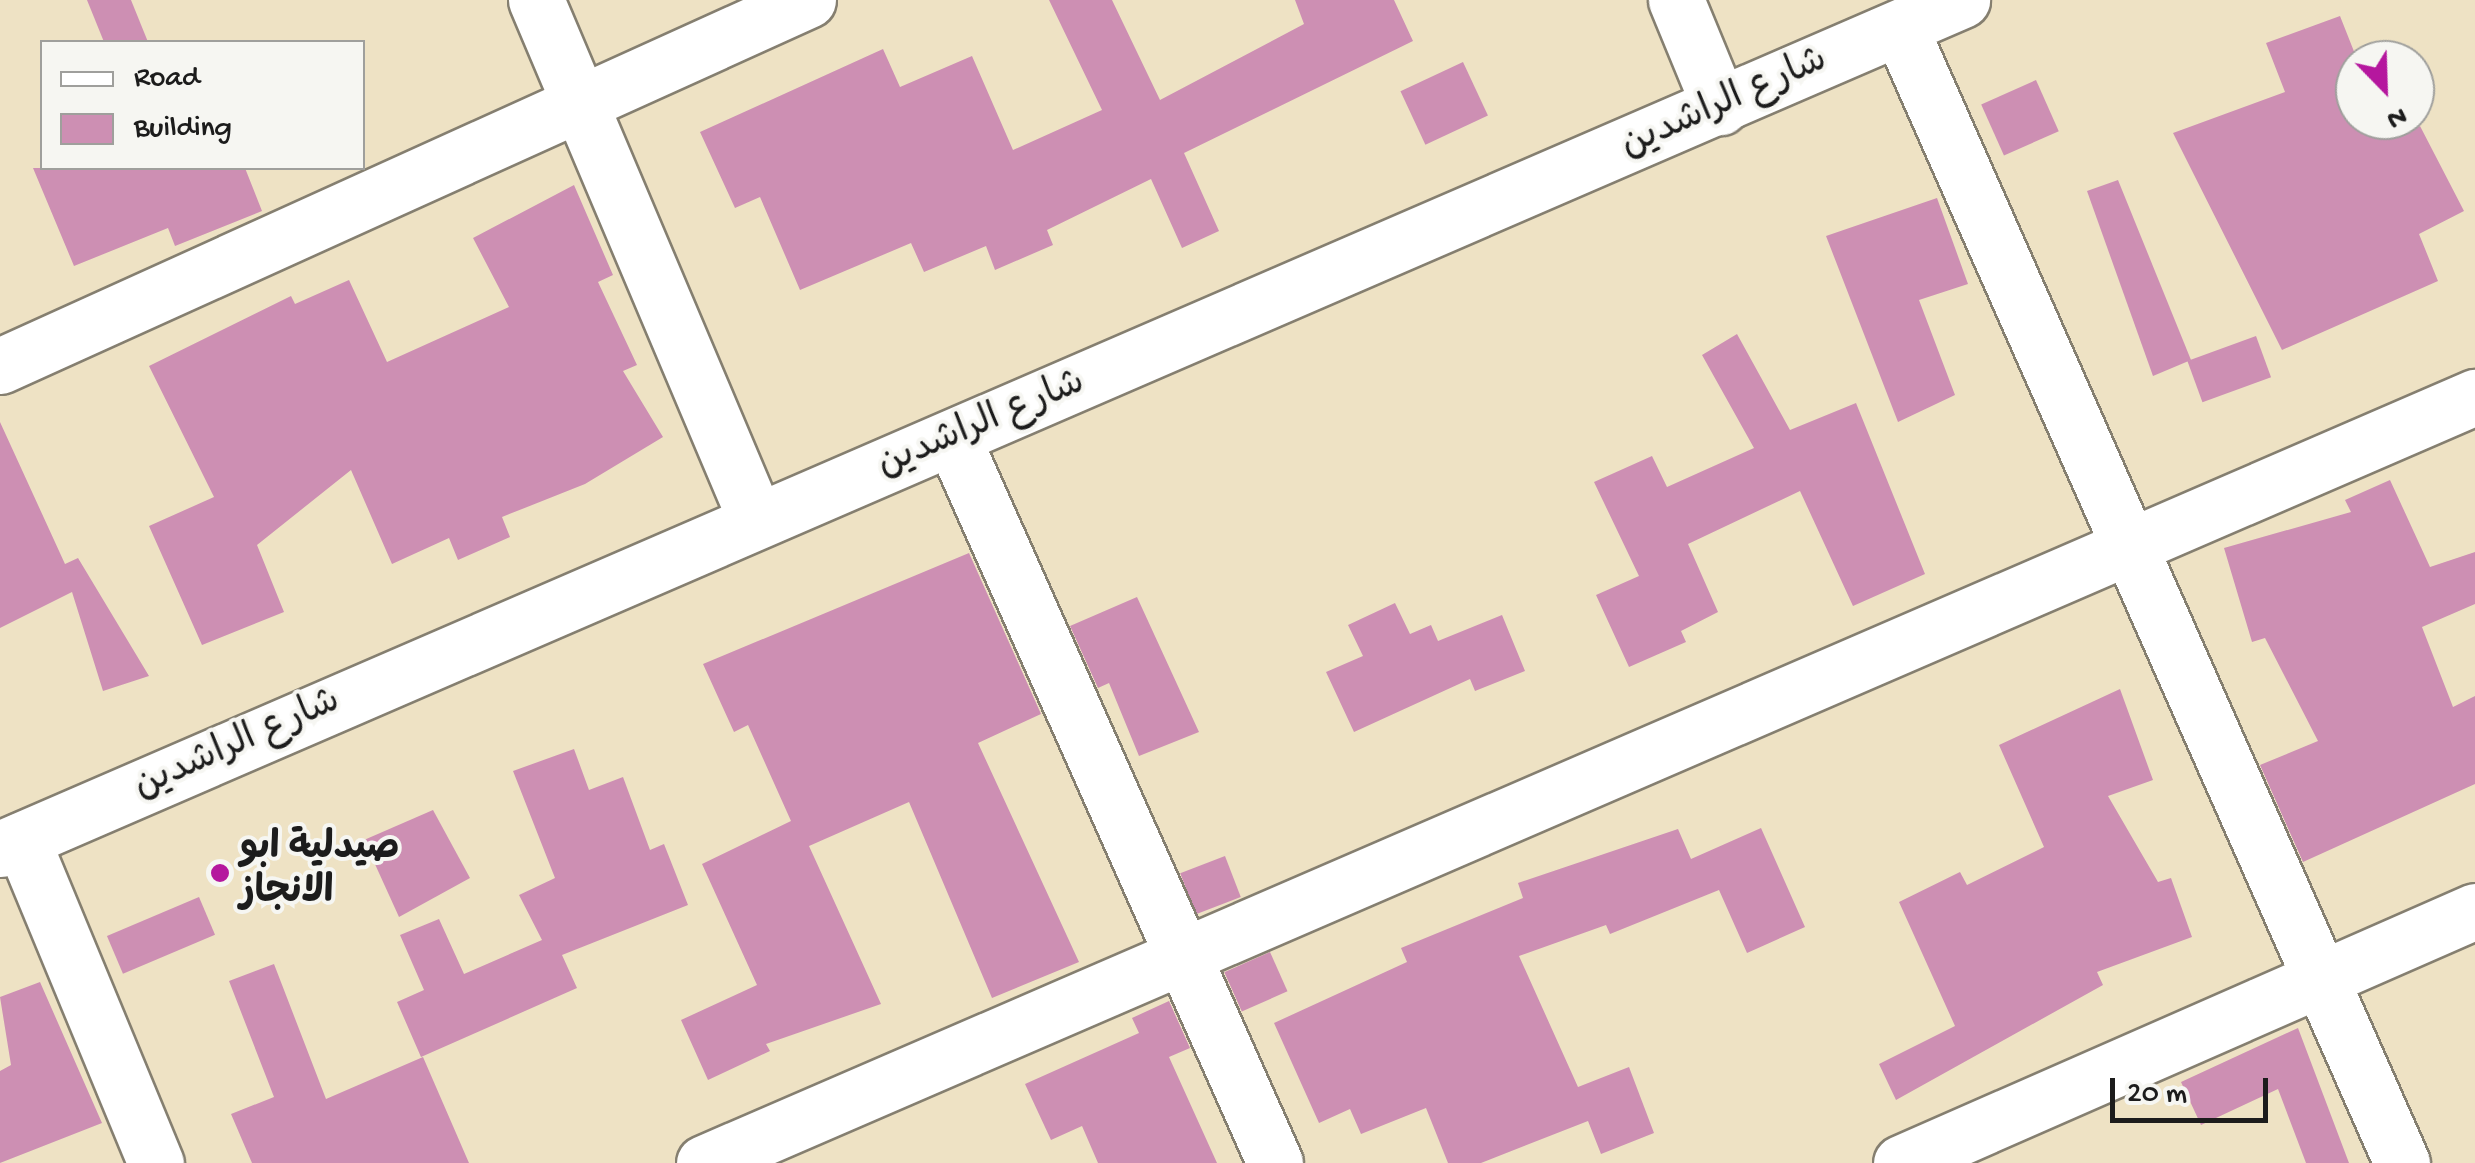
<!DOCTYPE html>
<html>
<head>
<meta charset="utf-8">
<style>
  body { margin:0 }
  #map { position:relative; width:2475px; height:1163px; overflow:hidden; background:#eee2c4; font-family:"Gochi Hand","Playpen Sans Arabic",sans-serif }
  div>[style] { position:absolute }
  .building>* { inset:0; background:#cd8fb3; transform-origin:0 0 }
  .roads { filter:drop-shadow(2px 0 #857f70) drop-shadow(-2px 0 #857f70) drop-shadow(0 2px #857f70) drop-shadow(0 -2px #857f70) }
  .minor>* { height:55px; margin:-27.5px; padding:0 27.5px; transform-origin:27.5px; border-radius:27.5px; background:#fff }
  .dots>* { width:28px; height:28px; translate:-50% -50%; box-sizing:border-box; border:5px solid #f6f6f2; border-radius:50% }
  span { translate:-50% -50%; white-space:nowrap; text-align:center; line-height:1.15; -webkit-text-stroke:8px #f6f6f2; paint-order:stroke }
  .street-label { font-size:38px; color:#1c1c1c }
  .poi-label { font-size:38px; color:#1c1c1c; font-weight:700 }
  .left { translate:0 -50%; text-align:left }
  .legend { position:absolute; left:40px; top:40px; width:325px; height:130px; box-sizing:border-box; background:#f6f6f2; border:2px solid #9f9f9c; margin:0; padding:12px 18px; list-style:none; font-size:30px; color:#1c1c1c }
  .legend li { display:flex; align-items:center; gap:20px; height:50px }
  .legend b { width:50px; border:2px solid #9f9f9c }
  .north { position:absolute; left:2335px; top:40px; width:100px; height:100px; box-sizing:border-box; background:#f6f6f2; border:2px solid #9f9f9c; border-radius:50%; rotate:157deg; font-size:28px; font-weight:700; line-height:40px; text-align:center; color:#1c1c1c }
  .north::after { content:''; display:block; margin:auto; width:35px; height:45px; background:#b5179e; clip-path:polygon(50% 0,100% 100%,50% 72%,0 100%) }
  .scale { position:absolute; left:2110px; top:1078px; width:158px; height:45px; box-sizing:border-box; border:5px solid #1c1c1c; border-top:0; padding-left:12px; font-size:30px; line-height:35px; white-space:nowrap; color:#1c1c1c; -webkit-text-stroke:8px #f6f6f2; paint-order:stroke }
</style>
</head>
<body>
<div id="map">
  <div class="building">
    <div style="clip-path:polygon(87px 0,131px 0,148px 42px,104px 42px)"></div>
    <div style="clip-path:polygon(1049px 0,1112px 0,1160px 100px,1304px 24px,1295px 0,1394px 0,1413px 41px,1184px 153px,1219px 231px,1182px 248px,1151px 179px,1047px 230px,1053px 245px,995px 270px,986px 246px,924px 272px,911px 243px,800px 290px,760px 197px,735px 208px,700px 132px,883px 49px,900px 87px,972px 56px,1013px 150px,1102px 110px)"></div>
    <div style="clip-path:polygon(2340px 16px,2355px 54px,2355px 120px,2392px 120px,2399px 137px,2420px 126px,2464px 211px,2419px 234px,2438px 281px,2282px 350px,2173px 133px,2285px 92px,2266px 43px)"></div>
    <div style="left:1463px;top:62px;width:59px;height:69px;rotate:65deg"></div>
    <div style="left:2036px;top:80px;width:56px;height:60px;rotate:66deg"></div>
    <div style="clip-path:polygon(33px 168px,245px 168px,262px 211px,175px 246px,168px 228px,74px 266px)"></div>
    <div style="clip-path:polygon(2118px 180px,2191px 360px,2153px 376px,2087px 191px)"></div>
    <div style="clip-path:polygon(574px 185px,613px 275px,598px 282px,637px 365px,623px 371px,663px 437px,585px 484px,502px 517px,510px 537px,458px 560px,449px 538px,392px 564px,351px 470px,257px 545px,284px 612px,202px 645px,149px 526px,214px 497px,149px 366px,291px 296px,295px 304px,349px 280px,387px 362px,509px 307px,473px 238px)"></div>
    <div style="clip-path:polygon(1937px 198px,1968px 284px,1919px 300px,1955px 395px,1898px 422px,1826px 236px)"></div>
    <div style="clip-path:polygon(1737px 334px,1790px 430px,1856px 403px,1925px 574px,1853px 606px,1800px 491px,1688px 544px,1718px 612px,1681px 631px,1686px 642px,1629px 667px,1596px 595px,1639px 576px,1594px 482px,1652px 456px,1667px 487px,1754px 448px,1702px 355px)"></div>
    <div style="left:2256px;top:336px;width:44px;height:73px;rotate:70deg"></div>
    <div style="clip-path:polygon(0 422px,65px 564px,78px 558px,149px 676px,103px 691px,72px 592px,0 628px)"></div>
    <div style="clip-path:polygon(2390px 480px,2430px 567px,2475px 552px,2475px 604px,2422px 627px,2453px 707px,2475px 696px,2475px 784px,2303px 862px,2260px 765px,2318px 741px,2265px 638px,2252px 642px,2224px 548px,2351px 512px,2345px 500px)"></div>
    <div style="clip-path:polygon(969px 553px,1041px 714px,978px 743px,1079px 962px,992px 998px,909px 802px,809px 846px,881px 1004px,766px 1044px,770px 1051px,708px 1080px,681px 1020px,757px 985px,702px 864px,791px 821px,748px 725px,734px 732px,703px 664px)"></div>
    <div style="clip-path:polygon(1137px 597px,1199px 732px,1139px 756px,1109px 683px,1098px 688px,1070px 626px)"></div>
    <div style="clip-path:polygon(1395px 603px,1410px 634px,1431px 625px,1438px 641px,1502px 615px,1525px 671px,1475px 691px,1470px 679px,1354px 732px,1326px 672px,1363px 656px,1348px 625px)"></div>
    <div style="clip-path:polygon(2120px 689px,2153px 780px,2108px 796px,2158px 882px,2171px 878px,2192px 937px,2097px 972px,2103px 985px,1896px 1100px,1879px 1064px,1955px 1026px,1899px 902px,1960px 872px,1967px 885px,2044px 847px,1999px 745px)"></div>
    <div style="clip-path:polygon(574px 749px,589px 790px,623px 777px,650px 850px,664px 844px,688px 905px,562px 955px,577px 988px,421px 1057px,397px 1002px,424px 990px,400px 935px,439px 919px,464px 974px,542px 940px,519px 895px,555px 878px,513px 771px)"></div>
    <div style="clip-path:polygon(433px 810px,470px 878px,399px 917px,364px 840px)"></div>
    <div style="clip-path:polygon(1761px 828px,1805px 927px,1747px 953px,1719px 890px,1610px 934px,1606px 925px,1519px 956px,1578px 1087px,1629px 1067px,1654px 1133px,1601px 1154px,1588px 1121px,1481px 1163px,1448px 1163px,1426px 1108px,1361px 1134px,1350px 1109px,1319px 1123px,1274px 1023px,1407px 962px,1401px 948px,1523px 898px,1518px 883px,1678px 829px,1691px 859px)"></div>
    <div style="left:1225px;top:856px;width:44px;height:48px;rotate:69deg"></div>
    <div style="left:199px;top:897px;width:41px;height:100px;rotate:67deg"></div>
    <div style="left:1270px;top:952px;width:43px;height:50px;rotate:66deg"></div>
    <div style="clip-path:polygon(274px 964px,326px 1099px,423px 1057px,469px 1163px,252px 1163px,231px 1114px,274px 1097px,229px 981px)"></div>
    <div style="clip-path:polygon(40px 982px,102px 1123px,0 1163px,0 1071px,11px 1065px,0 997px)"></div>
    <div style="clip-path:polygon(1169px 1001px,1190px 1048px,1169px 1057px,1217px 1163px,1098px 1163px,1082px 1126px,1051px 1140px,1025px 1084px,1139px 1033px,1132px 1018px)"></div>
    <div style="clip-path:polygon(2298px 1028px,2349px 1163px,2306px 1163px,2278px 1089px,2201px 1125px,2181px 1082px)"></div>
  </div>
  <div class="roads">
    <div class="minor">
      <div style="left:536px;top:0;width:565px;rotate:67.07deg"></div>
      <div style="left:1676px;top:0;width:116px;rotate:67.6deg"></div>
      <div style="left:1900px;top:28px;width:1241px;rotate:66.14deg"></div>
      <div style="left:0;top:366px;width:887px;rotate:-24.37deg"></div>
      <div style="left:953px;top:439px;width:792px;rotate:66.02deg"></div>
      <div style="left:22px;top:840px;width:350px;rotate:67.5deg"></div>
      <div style="left:0;top:849px;width:2138px;rotate:-23.4deg"></div>
      <div style="left:704px;top:1163px;width:1930px;rotate:-23.39deg"></div>
      <div style="left:1901px;top:1163px;width:627px;rotate:-23.7deg"></div>
    </div>
  </div>
  <div class="dots">
    <div style="left:220px;top:873px;background:#b5179e"></div>
  </div>
  <div class="street-label">
    <span style="left:1725px;top:105px;rotate:-24deg">شارع الراشدين</span>
    <span style="left:982px;top:426px;rotate:-23deg">شارع الراشدين</span>
    <span style="left:238px;top:746px;rotate:-24deg">شارع الراشدين</span>
  </div>
  <div class="poi-label">
    <span class="left" style="left:240px;top:873px">صيدلية ابو<br>الانجاز</span>
  </div>
  <ul class="legend">
  <li><b style="height:12px;background:#fff"></b>Road</li>
  <li><b style="height:28px;background:#cd8fb3"></b>Building</li>
  </ul>
  <div class="north">N</div>
  <div class="scale">20 m</div>
</div>
</body>
</html>
